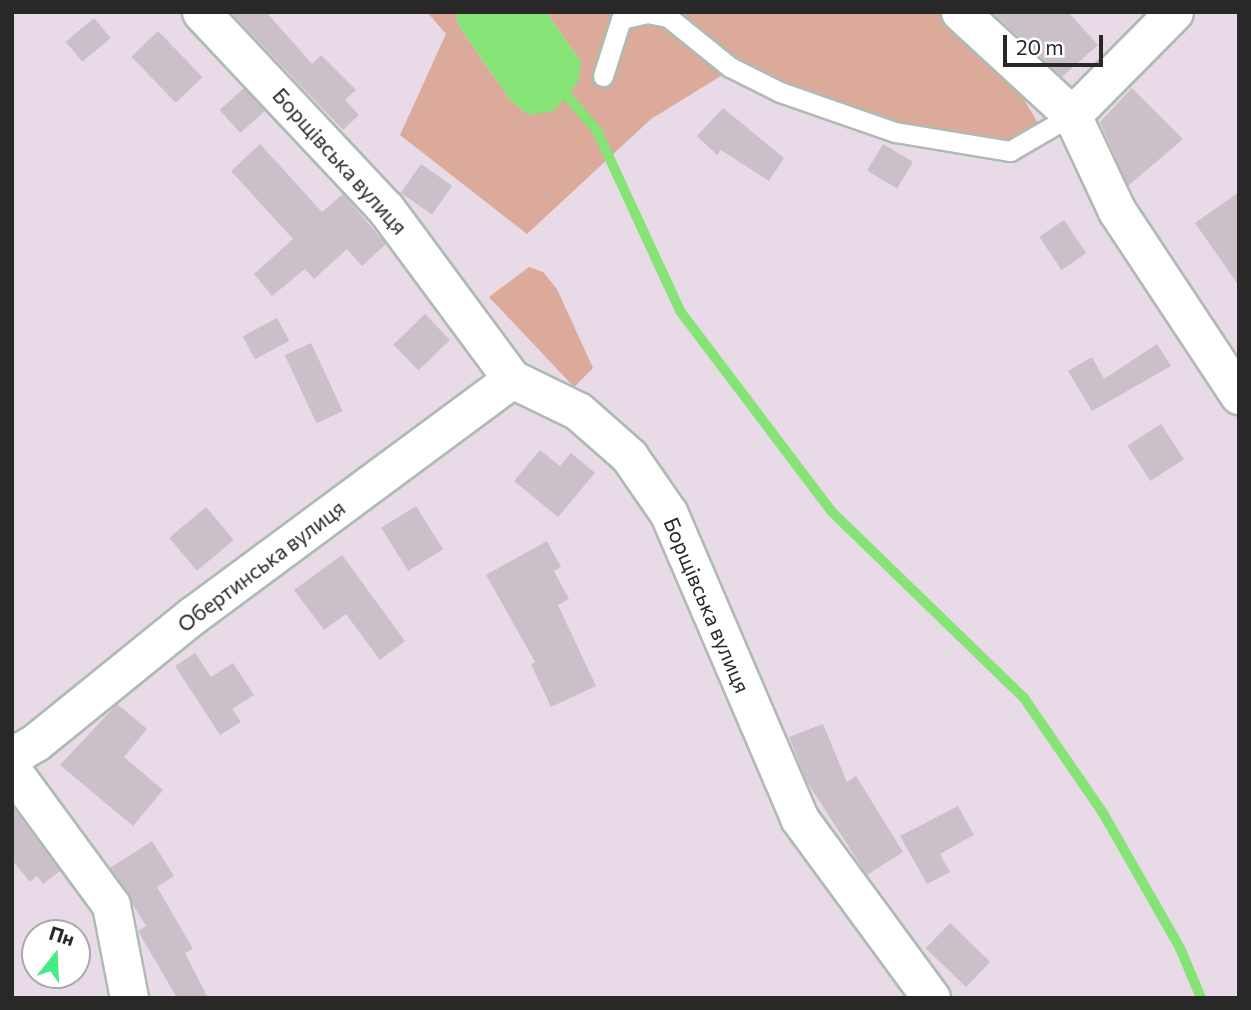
<!DOCTYPE html>
<html>
<head>
<meta charset="utf-8">
<style>
  body { margin:0 }
  #map { position:relative; width:1251px; height:1010px; overflow:hidden; background:#e9dae7; font-family:Commissioner,sans-serif }
  div>[style] { position:absolute }
  .green>* { inset:0; background:#dcaa9b }
  .water>* { inset:0; background:#86e375 }
  .stream>* { height:10px; margin:-5px; padding:0 5px; transform-origin:5px; border-radius:5px; background:#86e375 }
  .building>* { inset:0; background:#cbbfc9; transform-origin:0 0 }
  .roads { filter:drop-shadow(2px 0 #aebbb3) drop-shadow(-2px 0 #aebbb3) drop-shadow(0 2px #aebbb3) drop-shadow(0 -2px #aebbb3) }
  .lane>* { height:19px; margin:-9.5px; padding:0 9.5px; transform-origin:9.5px; border-radius:9.5px; background:#fff }
  .street>* { height:37px; margin:-18.5px; padding:0 18.5px; transform-origin:18.5px; border-radius:18.5px; background:#fff }
  span { translate:-50% -50%; white-space:nowrap; text-align:center; line-height:1.15; -webkit-text-stroke:6px #fff; paint-order:stroke }
  .street-label { font-size:21px; color:#282828 }
  .frame { position:absolute; inset:0; border:14px solid #282828; pointer-events:none }
  .north { position:absolute; left:21px; top:919px; width:70px; height:70px; box-sizing:border-box; background:#fff; border:2px solid #a9a9a9; border-radius:50%; rotate:18deg; font-size:19px; font-weight:700; line-height:28px; text-align:center; color:#282828 }
  .north::after { content:''; display:block; margin:auto; width:24px; height:32px; background:#47ea87; clip-path:polygon(50% 0,100% 100%,50% 72%,0 100%) }
  .scale { position:absolute; left:1003px; top:35px; width:100px; height:32px; box-sizing:border-box; border:4px solid #282828; border-top:0; padding-left:9px; font-size:21px; line-height:24px; white-space:nowrap; color:#282828; -webkit-text-stroke:5px #fff; paint-order:stroke }
</style>
</head>
<body>
<div id="map">
  <div class="green">
    <div style="clip-path:polygon(427px 12px,455px 12px,460px 28px,511px 101px,529px 115px,581px 62px,546px 12px,971px 12px,1046px 136px,1010px 157px,896px 138px,729px 71px,651px 119px,527px 234px,400px 135px,446px 34px)"></div>
    <div style="clip-path:polygon(529px 267px,543px 272px,557px 289px,593px 368px,574px 387px,489px 297px)"></div>
  </div>
  <div class="water">
    <div style="clip-path:polygon(455px 12px,546px 12px,581px 62px,578px 82px,554px 111px,529px 115px,511px 101px,460px 28px)"></div>
  </div>
  <div class="stream">
    <div style="left:559px;top:86px;width:59px;rotate:49.8deg"></div>
    <div style="left:597px;top:131px;width:198px;rotate:65.2deg"></div>
    <div style="left:680px;top:311px;width:251px;rotate:52.9deg"></div>
    <div style="left:831px;top:511px;width:269px;rotate:44.1deg"></div>
    <div style="left:1024px;top:698px;width:140px;rotate:55.5deg"></div>
    <div style="left:1103px;top:813px;width:155px;rotate:60.3deg"></div>
    <div style="left:1180px;top:948px;width:54px;rotate:67.2deg"></div>
  </div>
  <div class="building">
    <div style="clip-path:polygon(230px 12px,266px 12px,312px 64px,321px 55px,356px 90px,345px 100px,359px 115px,343px 130px)"></div>
    <div style="clip-path:polygon(992px 12px,1068px 12px,1098px 45px,1062px 77px)"></div>
    <div style="left:94px;top:18px;width:26px;height:37px;rotate:50deg"></div>
    <div style="left:158px;top:31px;width:64px;height:37px;rotate:46deg"></div>
    <div style="left:244px;top:88px;width:31px;height:33px;rotate:48deg"></div>
    <div style="clip-path:polygon(1132px 88px,1183px 139px,1128px 186px,1100px 122px)"></div>
    <div style="clip-path:polygon(723px 108px,784px 158px,769px 181px,721px 150px,717px 155px,697px 136px)"></div>
    <div style="clip-path:polygon(260px 144px,322px 212px,343px 194px,386px 244px,362px 266px,347px 249px,314px 279px,305px 269px,272px 296px,254px 274px,293px 239px,231px 171px)"></div>
    <div style="left:883px;top:144px;width:35px;height:31px;rotate:31deg"></div>
    <div style="left:421px;top:164px;width:38px;height:35px;rotate:35deg"></div>
    <div style="clip-path:polygon(1239px 192px,1239px 286px,1195px 223px)"></div>
    <div style="left:1064px;top:220px;width:40px;height:30px;rotate:56deg"></div>
    <div style="left:425px;top:314px;width:36px;height:44px;rotate:46deg"></div>
    <div style="left:277px;top:318px;width:26px;height:39px;rotate:62deg"></div>
    <div style="left:311px;top:343px;width:75px;height:29px;rotate:65deg"></div>
    <div style="clip-path:polygon(1157px 344px,1171px 366px,1092px 411px,1068px 371px,1092px 357px,1104px 379px)"></div>
    <div style="left:1161px;top:424px;width:42px;height:40px;rotate:57deg"></div>
    <div style="clip-path:polygon(540px 450px,560px 466px,571px 453px,595px 473px,558px 517px,514px 481px)"></div>
    <div style="left:416px;top:506px;width:51px;height:41px;rotate:58deg"></div>
    <div style="left:206px;top:507px;width:43px;height:48px;rotate:50deg"></div>
    <div style="clip-path:polygon(547px 541px,561px 567px,554px 571px,569px 599px,558px 605px,596px 686px,551px 707px,531px 664px,535px 662px,486px 575px)"></div>
    <div style="clip-path:polygon(342px 555px,405px 641px,380px 660px,346px 614px,324px 630px,294px 590px)"></div>
    <div style="clip-path:polygon(195px 653px,211px 677px,233px 663px,254px 695px,232px 709px,241px 722px,220px 735px,175px 666px)"></div>
    <div style="clip-path:polygon(117px 704px,147px 729px,124px 757px,163px 790px,133px 826px,60px 765px)"></div>
    <div style="clip-path:polygon(823px 724px,847px 782px,856px 776px,903px 852px,867px 875px,807px 782px,789px 737px)"></div>
    <div style="clip-path:polygon(12px 806px,60px 871px,43px 884px,37px 876px,30px 882px,12px 860px)"></div>
    <div style="clip-path:polygon(958px 806px,974px 835px,940px 854px,950px 872px,927px 884px,900px 836px)"></div>
    <div style="clip-path:polygon(152px 841px,174px 876px,157px 887px,193px 949px,185px 953px,208px 998px,177px 998px,138px 931px,146px 926px,110px 868px)"></div>
    <div style="left:950px;top:923px;width:56px;height:35px;rotate:44deg"></div>
  </div>
  <div class="roads">
    <div class="lane">
      <div style="left:603px;top:76px;width:60px;rotate:-72.5deg"></div>
      <div style="left:621px;top:19px;width:27px;rotate:-13deg"></div>
      <div style="left:647px;top:13px;width:21px;rotate:11deg"></div>
      <div style="left:668px;top:17px;width:80px;rotate:38.9deg"></div>
      <div style="left:730px;top:67px;width:56px;rotate:26.6deg"></div>
      <div style="left:780px;top:92px;width:122px;rotate:19.2deg"></div>
      <div style="left:895px;top:132px;width:117px;rotate:9.4deg"></div>
      <div style="left:1010px;top:151px;width:72px;rotate:-30.1deg"></div>
    </div>
    <div class="street">
      <div style="left:201px;top:12px;width:270px;rotate:46.8deg"></div>
      <div style="left:386px;top:209px;width:212px;rotate:53.5deg"></div>
      <div style="left:512px;top:379px;width:73px;rotate:25.9deg"></div>
      <div style="left:578px;top:411px;width:68px;rotate:41.4deg"></div>
      <div style="left:629px;top:456px;width:70px;rotate:55.4deg"></div>
      <div style="left:669px;top:514px;width:331px;rotate:66.8deg"></div>
      <div style="left:799px;top:818px;width:223px;rotate:53.7deg"></div>
      <div style="left:960px;top:12px;width:152px;rotate:42.6deg"></div>
      <div style="left:1072px;top:115px;width:106px;rotate:64.9deg"></div>
      <div style="left:1117px;top:211px;width:221px;rotate:56.5deg"></div>
      <div style="left:1072px;top:115px;width:145px;rotate:-45.3deg"></div>
      <div style="left:12px;top:756px;width:28px;rotate:-30deg"></div>
      <div style="left:36px;top:742px;width:202px;rotate:-39deg"></div>
      <div style="left:193px;top:615px;width:397px;rotate:-36.5deg"></div>
      <div style="left:12px;top:770px;width:167px;rotate:53.7deg"></div>
      <div style="left:111px;top:905px;width:95px;rotate:79deg"></div>
    </div>
  </div>
  <div class="street-label">
    <span style="left:340px;top:161px;rotate:48deg">Борщівська вулиця</span>
    <span style="left:261px;top:566px;rotate:-37deg">Обертинська вулиця</span>
    <span style="left:707px;top:605px;rotate:67deg">Борщівська вулиця</span>
  </div>
  <div class="frame"></div>
  <div class="north">Пн</div>
  <div class="scale">20 m</div>
</div>
</body>
</html>
